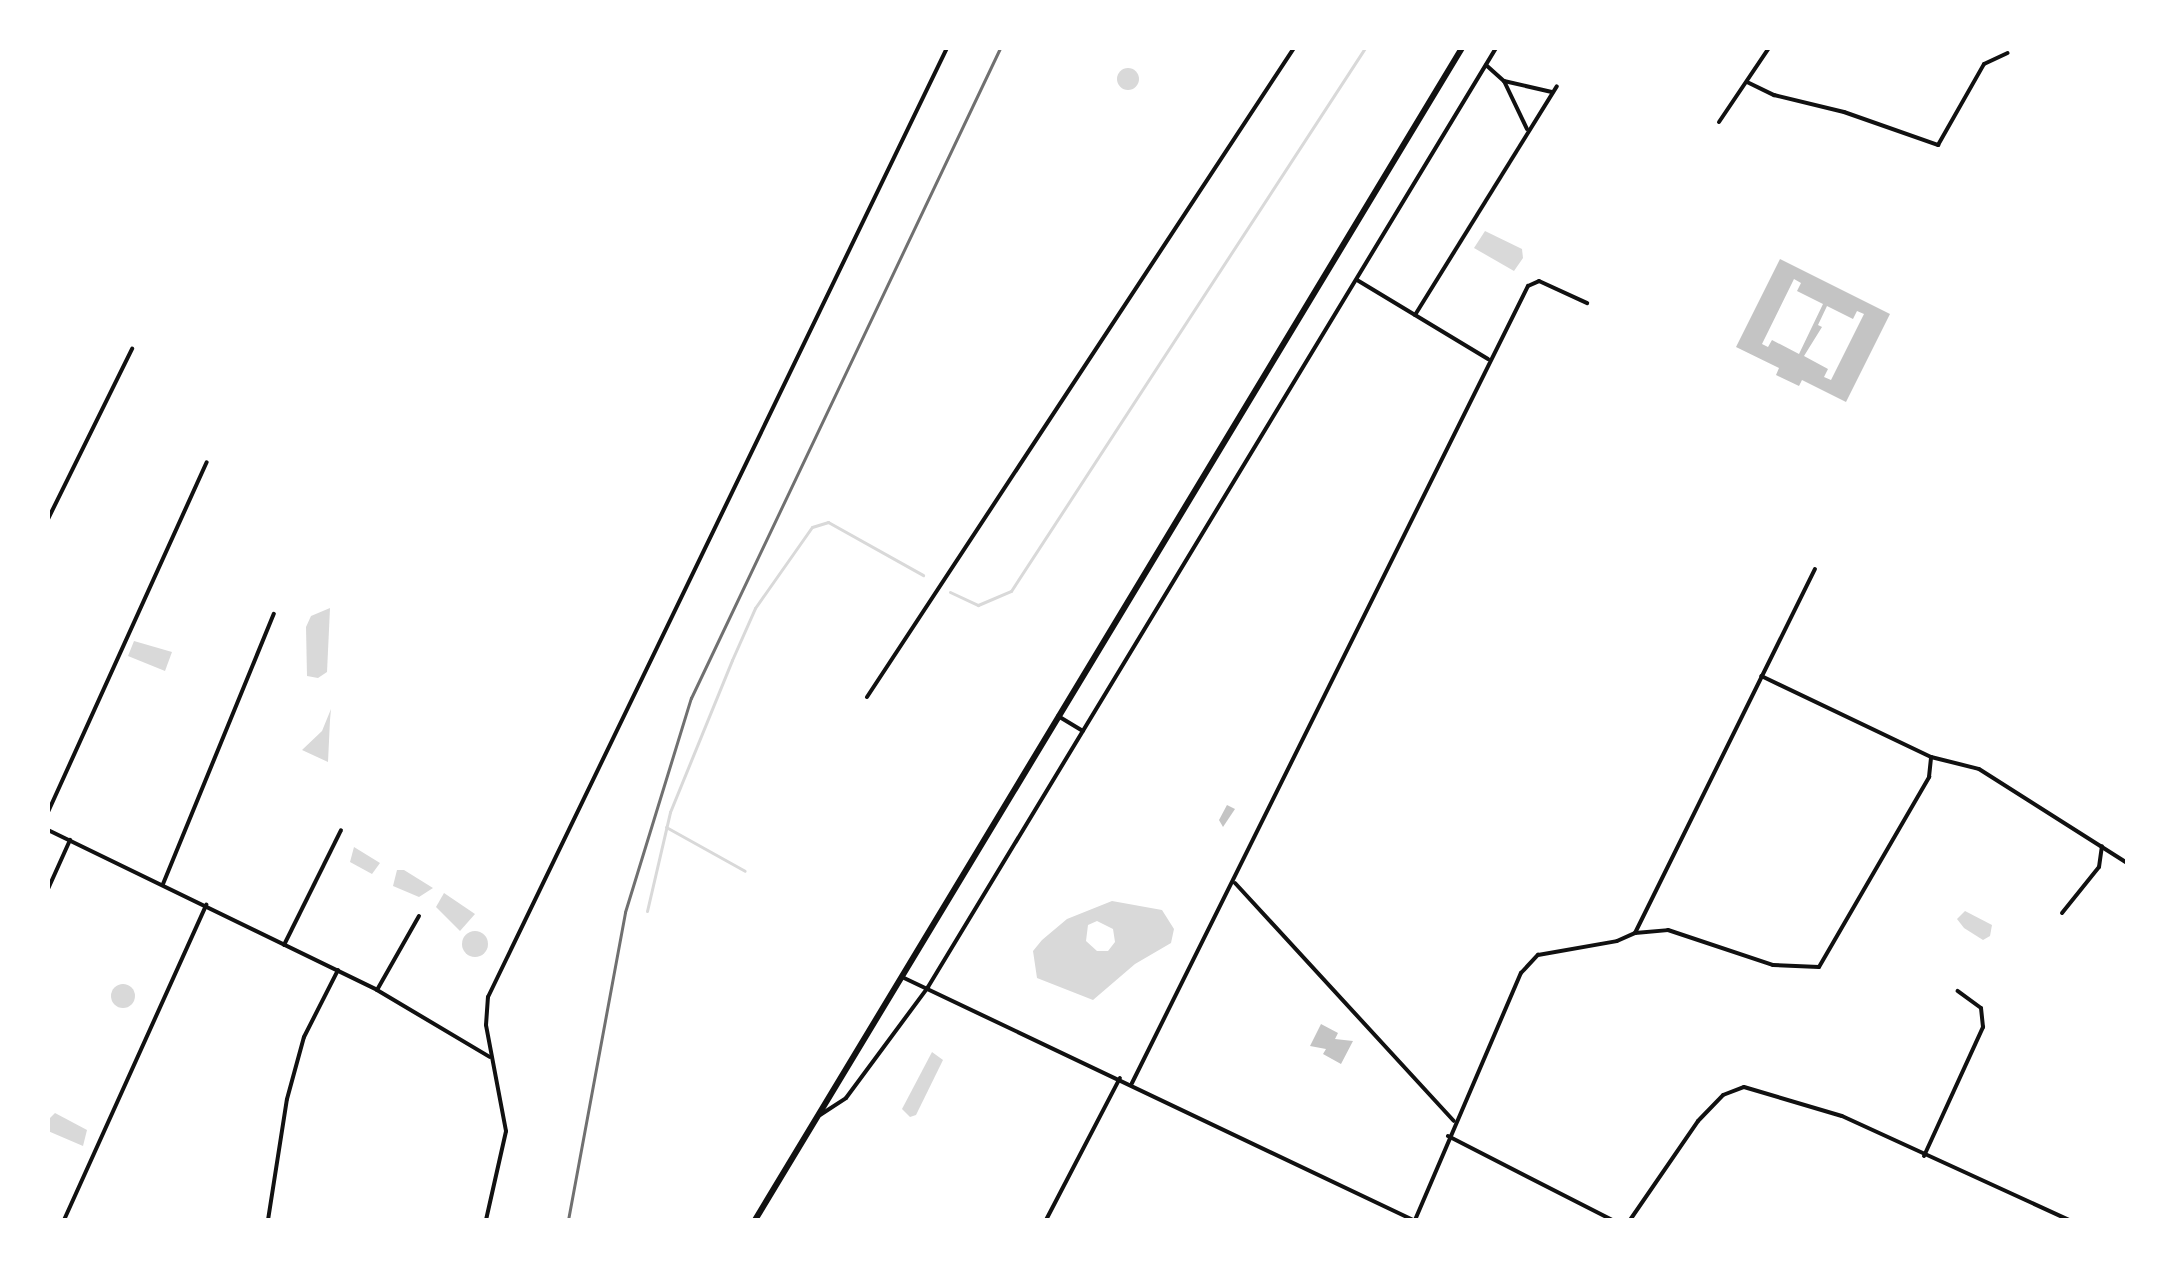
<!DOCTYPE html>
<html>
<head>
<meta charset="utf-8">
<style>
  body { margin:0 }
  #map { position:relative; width:2175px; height:1268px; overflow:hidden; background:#fff; font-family:"Roboto Condensed",sans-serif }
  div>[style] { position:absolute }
  .water>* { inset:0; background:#d9d9d9 }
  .round { border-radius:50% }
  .stream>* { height:3px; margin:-1.5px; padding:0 1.5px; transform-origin:1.5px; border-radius:1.5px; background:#d9d9d9 }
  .building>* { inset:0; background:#c4c4c4 }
  .minor>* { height:4px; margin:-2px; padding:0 2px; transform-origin:2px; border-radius:2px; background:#111 }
  .primary>* { height:6px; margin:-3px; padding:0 3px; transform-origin:3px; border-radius:3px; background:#111 }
  .rail>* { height:3px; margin:-1.5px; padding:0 1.5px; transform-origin:1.5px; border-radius:1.5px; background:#707070 }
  span { translate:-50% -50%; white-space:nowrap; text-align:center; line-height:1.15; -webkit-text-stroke:6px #fff; paint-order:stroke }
  .frame { position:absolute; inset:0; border:50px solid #fff; pointer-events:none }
</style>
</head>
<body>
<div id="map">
  <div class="water">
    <div class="round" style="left:1117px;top:68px;width:22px;height:22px"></div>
    <div style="clip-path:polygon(1485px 231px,1522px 249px,1523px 258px,1514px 271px,1474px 248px)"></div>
    <div style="clip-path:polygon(330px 608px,327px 672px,318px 678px,307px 676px,306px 627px,311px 616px)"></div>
    <div style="clip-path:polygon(134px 641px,172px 652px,165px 671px,128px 656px)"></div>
    <div style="clip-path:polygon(331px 709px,330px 720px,328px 762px,302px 750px,322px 731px)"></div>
    <div style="clip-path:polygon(354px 847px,380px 863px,372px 874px,350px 862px)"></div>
    <div style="clip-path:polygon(397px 870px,404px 870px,433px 888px,419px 897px,393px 886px)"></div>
    <div style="clip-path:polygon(444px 893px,475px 914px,460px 931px,436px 907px)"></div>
    <div style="clip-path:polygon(evenodd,1112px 901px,1162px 910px,1174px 929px,1171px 943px,1135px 964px,1093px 1000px,1037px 978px,1033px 951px,1042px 940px,1067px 919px,1112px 901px,1097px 921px,1113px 929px,1115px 942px,1108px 951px,1097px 951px,1086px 941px,1088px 925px,1097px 921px)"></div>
    <div style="clip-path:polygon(1965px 911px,1992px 925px,1990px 936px,1983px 940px,1964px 928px,1957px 919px)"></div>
    <div class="round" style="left:462px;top:931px;width:26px;height:26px"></div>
    <div class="round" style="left:111px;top:984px;width:24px;height:24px"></div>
    <div style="clip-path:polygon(932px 1052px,943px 1060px,916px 1115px,910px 1117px,902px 1109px)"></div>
    <div style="clip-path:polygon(55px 1113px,87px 1130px,83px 1146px,48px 1131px,48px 1120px)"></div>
  </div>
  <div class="stream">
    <div style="left:950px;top:592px;width:31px;rotate:25deg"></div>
    <div style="left:978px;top:605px;width:36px;rotate:-23deg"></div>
    <div style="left:1011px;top:591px;width:648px;rotate:-56.9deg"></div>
    <div style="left:666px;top:827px;width:90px;rotate:29.1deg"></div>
    <div style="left:647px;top:911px;width:102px;rotate:-76.9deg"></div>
    <div style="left:670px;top:812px;width:164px;rotate:-67.8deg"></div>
    <div style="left:732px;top:660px;width:57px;rotate:-66.1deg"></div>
    <div style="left:755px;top:608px;width:99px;rotate:-54.9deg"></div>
    <div style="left:812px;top:527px;width:17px;rotate:-17deg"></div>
    <div style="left:828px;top:522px;width:109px;rotate:29.2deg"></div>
  </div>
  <div class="building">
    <div style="clip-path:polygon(evenodd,1780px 259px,1890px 314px,1846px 402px,1802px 380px,1799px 386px,1776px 375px,1779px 368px,1736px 347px,1780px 259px,1794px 279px,1801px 283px,1797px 291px,1823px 304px,1799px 354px,1772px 340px,1768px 347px,1762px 344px,1794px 279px,1780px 259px,1827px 306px,1853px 319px,1857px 311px,1864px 314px,1831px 380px,1824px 377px,1828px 369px,1804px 356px,1822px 327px,1818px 325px,1827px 306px)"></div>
    <div style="clip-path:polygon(1227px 805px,1235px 809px,1223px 827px,1219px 820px)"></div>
    <div style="clip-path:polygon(1321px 1024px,1338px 1033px,1335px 1039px,1353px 1041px,1341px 1064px,1323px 1054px,1326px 1049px,1310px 1046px)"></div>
  </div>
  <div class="minor">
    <div style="left:1486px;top:65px;width:24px;rotate:42deg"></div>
    <div style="left:1504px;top:81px;width:49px;rotate:12.9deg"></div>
    <div style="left:1504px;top:81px;width:53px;rotate:64.4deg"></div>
    <div style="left:1747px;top:82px;width:30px;rotate:26deg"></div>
    <div style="left:1774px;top:95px;width:72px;rotate:13.7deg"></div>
    <div style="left:1844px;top:112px;width:100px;rotate:19.3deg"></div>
    <div style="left:1938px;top:145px;width:93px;rotate:-60.4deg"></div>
    <div style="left:1984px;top:64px;width:26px;rotate:-25deg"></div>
    <div style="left:1719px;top:122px;width:89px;rotate:-56deg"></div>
    <div style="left:1357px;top:280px;width:153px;rotate:31.1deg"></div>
    <div style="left:1415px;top:315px;width:269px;rotate:-58.2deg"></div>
    <div style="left:48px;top:519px;width:190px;rotate:-63.7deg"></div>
    <div style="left:867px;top:697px;width:777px;rotate:-56.66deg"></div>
    <div style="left:1058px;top:716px;width:29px;rotate:31deg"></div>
    <div style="left:1931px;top:757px;width:49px;rotate:14deg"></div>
    <div style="left:1979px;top:769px;width:175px;rotate:32.4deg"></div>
    <div style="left:48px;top:812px;width:384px;rotate:-65.6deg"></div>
    <div style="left:48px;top:830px;width:366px;rotate:25.9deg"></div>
    <div style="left:377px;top:990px;width:131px;rotate:30.7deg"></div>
    <div style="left:1235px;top:883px;width:323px;rotate:47.4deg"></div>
    <div style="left:163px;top:884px;width:292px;rotate:-67.7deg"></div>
    <div style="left:48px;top:889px;width:54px;rotate:-65.8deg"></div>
    <div style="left:2062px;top:913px;width:59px;rotate:-51.2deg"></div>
    <div style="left:2099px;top:867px;width:21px;rotate:-82deg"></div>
    <div style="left:1635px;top:933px;width:33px;rotate:-5deg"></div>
    <div style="left:1668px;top:930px;width:111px;rotate:18.4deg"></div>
    <div style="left:1773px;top:965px;width:46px;rotate:2.5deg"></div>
    <div style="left:1819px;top:967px;width:220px;rotate:-59.9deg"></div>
    <div style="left:1929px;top:777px;width:20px;rotate:-84deg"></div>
    <div style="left:1931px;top:757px;width:188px;rotate:-154.5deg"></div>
    <div style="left:284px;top:945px;width:128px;rotate:-63.6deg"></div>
    <div style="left:902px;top:977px;width:566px;rotate:25.43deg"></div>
    <div style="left:377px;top:990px;width:85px;rotate:-60.4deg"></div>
    <div style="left:1132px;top:1083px;width:890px;rotate:-63.58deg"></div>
    <div style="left:1528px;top:286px;width:12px;rotate:-24deg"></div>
    <div style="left:1539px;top:281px;width:53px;rotate:24.6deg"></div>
    <div style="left:820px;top:1115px;width:31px;rotate:-33deg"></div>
    <div style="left:846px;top:1098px;width:138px;rotate:-53.5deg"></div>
    <div style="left:928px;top:987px;width:1097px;rotate:-58.83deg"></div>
    <div style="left:1448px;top:1136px;width:184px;rotate:27.1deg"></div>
    <div style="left:1924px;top:1156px;width:142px;rotate:-65.4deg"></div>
    <div style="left:1983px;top:1027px;width:19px;rotate:-96deg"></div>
    <div style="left:1981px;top:1008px;width:29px;rotate:-144deg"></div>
    <div style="left:64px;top:1220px;width:346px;rotate:-65.7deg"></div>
    <div style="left:268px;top:1220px;width:122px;rotate:-81.1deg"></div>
    <div style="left:287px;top:1099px;width:64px;rotate:-74.7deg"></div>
    <div style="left:304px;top:1037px;width:75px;rotate:-63.1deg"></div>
    <div style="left:486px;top:1220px;width:91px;rotate:-77.3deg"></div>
    <div style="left:506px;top:1131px;width:108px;rotate:-100.7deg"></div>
    <div style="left:486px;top:1025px;width:28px;rotate:-86deg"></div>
    <div style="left:488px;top:997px;width:1054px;rotate:-64.19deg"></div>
    <div style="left:1046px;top:1220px;width:160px;rotate:-62.5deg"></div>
    <div style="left:1415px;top:1220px;width:269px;rotate:-66.8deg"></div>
    <div style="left:1521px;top:973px;width:25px;rotate:-47deg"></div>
    <div style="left:1538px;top:955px;width:80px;rotate:-10deg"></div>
    <div style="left:1617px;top:941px;width:20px;rotate:-24deg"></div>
    <div style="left:1635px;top:933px;width:406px;rotate:-63.7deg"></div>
    <div style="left:1630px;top:1220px;width:120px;rotate:-55.5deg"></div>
    <div style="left:1698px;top:1121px;width:36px;rotate:-46deg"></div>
    <div style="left:1723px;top:1095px;width:22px;rotate:-21deg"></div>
    <div style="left:1744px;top:1087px;width:102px;rotate:16.5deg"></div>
    <div style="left:1842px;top:1116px;width:250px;rotate:24.6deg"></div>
  </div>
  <div class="primary">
    <div style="left:755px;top:1220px;width:1369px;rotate:-58.9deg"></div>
  </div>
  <div class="rail">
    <div style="left:568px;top:1220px;width:313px;rotate:-79.5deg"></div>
    <div style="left:625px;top:912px;width:224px;rotate:-72.9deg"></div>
    <div style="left:691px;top:698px;width:720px;rotate:-64.57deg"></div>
  </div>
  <div class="frame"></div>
</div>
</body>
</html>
